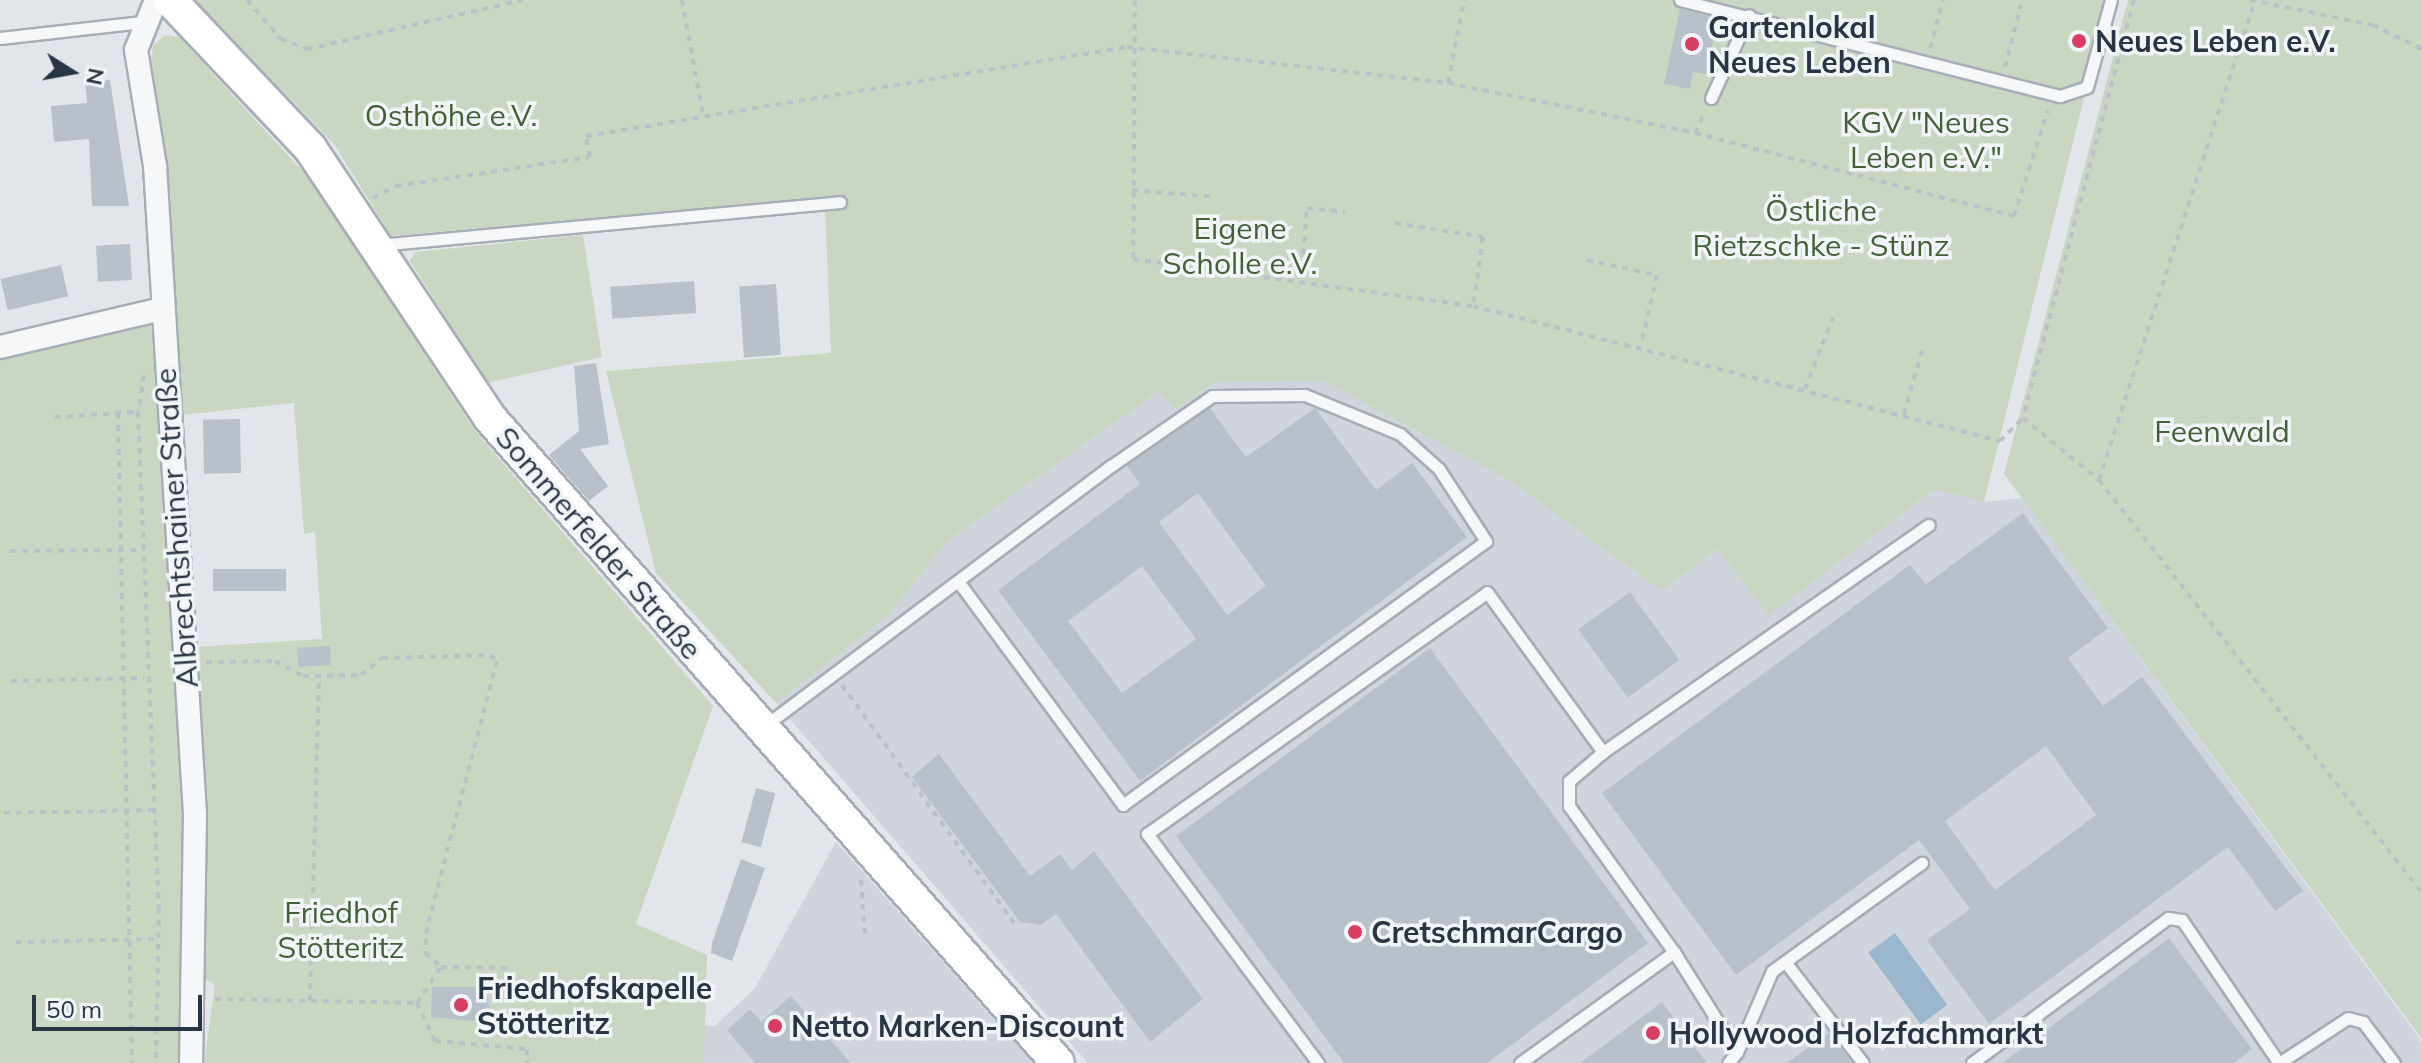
<!DOCTYPE html>
<html>
<head>
<meta charset="utf-8">
<style>
  body { margin:0 }
  #map { position:relative; width:2422px; height:1063px; overflow:hidden; background:#e2e6eb; font-family:Mulish,sans-serif }
  div>[style] { position:absolute }
  .built>* { inset:0; background:#d0d5dd }
  .green>* { inset:0; background:#c9d6c2 }
  .water>* { inset:0; background:#9ab7ce; transform-origin:0 0 }
  .building>* { inset:0; background:#b8c0ca; transform-origin:0 0 }
  .path>* { height:4px; margin-top:-2px; transform-origin:0; background:repeating-linear-gradient(90deg,#bcc1c7 0 6px,transparent 0 12px) }
  .roads { filter:drop-shadow(2px 0 #a6adb6) drop-shadow(-2px 0 #a6adb6) drop-shadow(0 2px #a6adb6) drop-shadow(0 -2px #a6adb6) }
  .lane>* { height:11px; margin:-5.5px; padding:0 5.5px; transform-origin:5.5px; border-radius:5.5px; background:#f5f7f9 }
  .street>* { height:22px; margin:-11px; padding:0 11px; transform-origin:11px; border-radius:11px; background:#f5f7f9 }
  .secondary>* { height:32px; margin:-16px; padding:0 16px; transform-origin:16px; border-radius:16px; background:#fff }
  .dots>* { width:22px; height:22px; translate:-50% -50%; box-sizing:border-box; border:4px solid #f2f5f8; border-radius:50% }
  span { translate:-50% -50%; white-space:nowrap; text-align:center; line-height:1.15; -webkit-text-stroke:7px #f2f5f8; paint-order:stroke }
  .poi-label { font-size:30px; color:#283545; font-weight:700 }
  .left { translate:0 -50%; text-align:left }
  .park-label { font-size:30px; color:#416135 }
  .street-label { font-size:30px; color:#283545 }
  .north { position:absolute; left:32px; top:32px; width:80px; height:80px; -webkit-text-stroke:6px #f2f5f8; paint-order:stroke; rotate:101deg; font-size:22px; font-weight:700; line-height:32px; text-align:center; color:#283545 }
  .north::after { content:''; display:block; margin:auto; width:28px; height:36px; background:#283545; clip-path:polygon(50% 0,100% 100%,50% 72%,0 100%) }
  .scale { position:absolute; left:32px; top:995px; width:170px; height:36px; box-sizing:border-box; border:4px solid #283545; border-top:0; padding-left:10px; font-size:24px; line-height:28px; white-space:nowrap; color:#283545; -webkit-text-stroke:6px #f2f5f8; paint-order:stroke }
</style>
</head>
<body>
<div id="map">
  <div class="built">
    <div style="clip-path:polygon(1324px 381px,1507px 479px,1662px 591px,1717px 549px,1769px 616px,1934px 489px,1984px 502px,2022px 498px,2422px 1042px,2422px 1063px,1088px 1063px,776px 703px,887px 617px,945px 543px,1158px 392px,1175px 409px,1216px 382px)"></div>
    <div style="clip-path:polygon(836px 842px,1033px 1063px,704px 1063px,705px 1025px,715px 1026px,755px 988px)"></div>
  </div>
  <div class="green">
    <div style="clip-path:polygon(194px 0,2108px 0,1984px 502px,1934px 489px,1769px 616px,1717px 549px,1662px 591px,1507px 479px,1324px 381px,1216px 382px,1175px 409px,1158px 392px,945px 543px,887px 617px,776px 703px,656px 573px,606px 371px,831px 353px,825px 209px,848px 206px,848px 196px,391px 236px,334px 144px)"></div>
    <div style="clip-path:polygon(2128px 0,2422px 0,2422px 1039px,2004px 474px)"></div>
    <div style="clip-path:polygon(165px 35px,179px 37px,308px 177px,476px 432px,713px 706px,636px 924px,707px 955px,704px 1063px,204px 1063px,215px 985px,206px 980px,207px 810px,195px 647px,322px 639px,315px 532px,304px 534px,294px 403px,181px 415px,170px 190px,151px 62px,153px 46px)"></div>
    <div style="clip-path:polygon(583px 235px,602px 357px,487px 383px,410px 261px,415px 252px)"></div>
    <div style="clip-path:polygon(151px 321px,188px 814px,184px 1063px,0 1063px,0 358px)"></div>
  </div>
  <div class="water">
    <div style="left:1895px;top:933px;width:89px;height:33px;rotate:54deg"></div>
  </div>
  <div class="building">
    <div style="clip-path:polygon(1680px 9px,1718px 18px,1706px 74px,1693px 72px,1690px 89px,1664px 84px)"></div>
    <div style="clip-path:polygon(110px 80px,129px 206px,92px 206px,89px 139px,54px 142px,51px 106px,87px 103px,85px 81px)"></div>
    <div style="left:130px;top:244px;width:36px;height:34px;rotate:87deg"></div>
    <div style="left:61px;top:265px;width:32px;height:62px;rotate:77deg"></div>
    <div style="left:694px;top:281px;width:32px;height:84px;rotate:86deg"></div>
    <div style="left:776px;top:284px;width:71px;height:37px;rotate:86deg"></div>
    <div style="clip-path:polygon(596px 363px,609px 444px,580px 449px,608px 486px,589px 501px,549px 455px,579px 431px,574px 366px)"></div>
    <div style="clip-path:polygon(evenodd,1210px 408px,1246px 457px,1315px 408px,1376px 490px,1412px 463px,1467px 537px,1140px 781px,998px 590px,1140px 484px,1127px 466px,1210px 408px,1198px 493px,1266px 586px,1227px 615px,1159px 522px,1198px 493px,1210px 408px,1142px 566px,1196px 639px,1122px 693px,1068px 621px,1142px 566px)"></div>
    <div style="left:240px;top:419px;width:54px;height:37px;rotate:89deg"></div>
    <div style="clip-path:polygon(evenodd,2023px 513px,2108px 628px,2068px 658px,2103px 706px,2142px 677px,2303px 891px,2275px 911px,2228px 847px,1989px 1024px,1927px 940px,1970px 909px,1919px 840px,1736px 975px,1602px 793px,1910px 565px,1926px 584px,2023px 513px,2046px 746px,2096px 815px,1995px 890px,1945px 821px,2046px 746px)"></div>
    <div style="left:286px;top:569px;width:22px;height:73px;rotate:90deg"></div>
    <div style="left:1630px;top:592px;width:84px;height:64px;rotate:54deg"></div>
    <div style="left:330px;top:646px;width:19px;height:33px;rotate:87deg"></div>
    <div style="clip-path:polygon(1430px 648px,1648px 943px,1487px 1063px,1344px 1063px,1176px 836px)"></div>
    <div style="clip-path:polygon(939px 754px,1030px 876px,1060px 854px,1072px 870px,1094px 851px,1203px 999px,1150px 1042px,1056px 914px,1041px 925px,1020px 922px,912px 777px)"></div>
    <div style="left:756px;top:788px;width:20px;height:56px;rotate:15deg"></div>
    <div style="clip-path:polygon(741px 859px,765px 868px,732px 961px,711px 953px,712px 943px)"></div>
    <div style="clip-path:polygon(2169px 938px,2252px 1049px,2234px 1063px,2002px 1063px)"></div>
    <div style="clip-path:polygon(432px 987px,486px 987px,490px 1011px,484px 1022px,431px 1017px)"></div>
    <div style="clip-path:polygon(791px 996px,851px 1063px,755px 1063px,727px 1030px,750px 1009px,761px 1022px)"></div>
    <div style="clip-path:polygon(1662px 1002px,1707px 1063px,1580px 1063px)"></div>
    <div style="clip-path:polygon(1829px 1033px,1852px 1063px,1787px 1063px)"></div>
  </div>
  <div class="path">
    <div style="left:247px;top:0;width:52px;rotate:48.9deg"></div>
    <div style="left:281px;top:39px;width:28px;rotate:21deg"></div>
    <div style="left:307px;top:49px;width:221px;rotate:-12.8deg"></div>
    <div style="left:682px;top:0;width:117px;rotate:79.7deg"></div>
    <div style="left:1135px;top:0;width:259px;rotate:90.4deg"></div>
    <div style="left:1133px;top:259px;width:343px;rotate:7.9deg"></div>
    <div style="left:1473px;top:306px;width:544px;rotate:14.37deg"></div>
    <div style="left:2000px;top:441px;width:33px;rotate:-45deg"></div>
    <div style="left:2134px;top:0;width:432px;rotate:104.9deg"></div>
    <div style="left:2023px;top:418px;width:98px;rotate:39.2deg"></div>
    <div style="left:2099px;top:480px;width:524px;rotate:51.97deg"></div>
    <div style="left:2250px;top:0;width:126px;rotate:11.5deg"></div>
    <div style="left:2373px;top:25px;width:55px;rotate:26.1deg"></div>
    <div style="left:1930px;top:48px;width:50px;rotate:-74.8deg"></div>
    <div style="left:2005px;top:67px;width:64px;rotate:-75.5deg"></div>
    <div style="left:1448px;top:83px;width:85px;rotate:-79.1deg"></div>
    <div style="left:1695px;top:133px;width:330px;rotate:14.6deg"></div>
    <div style="left:2014px;top:216px;width:111px;rotate:-72.2deg"></div>
    <div style="left:1132px;top:190px;width:81px;rotate:4.9deg"></div>
    <div style="left:373px;top:198px;width:26px;rotate:-28deg"></div>
    <div style="left:396px;top:186px;width:196px;rotate:-8.5deg"></div>
    <div style="left:590px;top:157px;width:21px;rotate:-101deg"></div>
    <div style="left:586px;top:136px;width:548px;rotate:-9.34deg"></div>
    <div style="left:1127px;top:47px;width:323px;rotate:6.4deg"></div>
    <div style="left:1448px;top:83px;width:252px;rotate:11.4deg"></div>
    <div style="left:1695px;top:133px;width:24px;rotate:-66deg"></div>
    <div style="left:1395px;top:223px;width:89px;rotate:9deg"></div>
    <div style="left:1483px;top:237px;width:70px;rotate:98.2deg"></div>
    <div style="left:1587px;top:260px;width:72px;rotate:12.1deg"></div>
    <div style="left:1657px;top:275px;width:72px;rotate:102.9deg"></div>
    <div style="left:1301px;top:278px;width:70px;rotate:-85.1deg"></div>
    <div style="left:1307px;top:208px;width:38px;rotate:6deg"></div>
    <div style="left:144px;top:375px;width:37px;rotate:99deg"></div>
    <div style="left:138px;top:412px;width:496px;rotate:87.6deg"></div>
    <div style="left:159px;top:908px;width:155px;rotate:91.1deg"></div>
    <div style="left:1805px;top:389px;width:77px;rotate:-68.7deg"></div>
    <div style="left:118px;top:413px;width:650px;rotate:88.77deg"></div>
    <div style="left:1904px;top:414px;width:70px;rotate:-74.2deg"></div>
    <div style="left:55px;top:417px;width:82px;rotate:-3.5deg"></div>
    <div style="left:2099px;top:480px;width:505px;rotate:-72deg"></div>
    <div style="left:10px;top:551px;width:131px;rotate:-0.4deg"></div>
    <div style="left:206px;top:662px;width:69px;rotate:-0.8deg"></div>
    <div style="left:275px;top:661px;width:32px;rotate:28deg"></div>
    <div style="left:303px;top:676px;width:58px;rotate:-1deg"></div>
    <div style="left:361px;top:675px;width:27px;rotate:-39deg"></div>
    <div style="left:382px;top:658px;width:108px;rotate:-1.6deg"></div>
    <div style="left:490px;top:655px;width:9px;rotate:41deg"></div>
    <div style="left:497px;top:661px;width:275px;rotate:104.7deg"></div>
    <div style="left:427px;top:927px;width:26px;rotate:94deg"></div>
    <div style="left:425px;top:953px;width:21px;rotate:41deg"></div>
    <div style="left:11px;top:681px;width:133px;rotate:-1.3deg"></div>
    <div style="left:842px;top:685px;width:300px;rotate:54.1deg"></div>
    <div style="left:4px;top:813px;width:150px;rotate:-1.1deg"></div>
    <div style="left:861px;top:880px;width:57px;rotate:86deg"></div>
    <div style="left:16px;top:942px;width:142px;rotate:-1.2deg"></div>
    <div style="left:215px;top:999px;width:202px;rotate:1.1deg"></div>
    <div style="left:417px;top:1003px;width:43px;rotate:-56.3deg"></div>
    <div style="left:441px;top:967px;width:67px;rotate:0.9deg"></div>
    <div style="left:310px;top:1001px;width:325px;rotate:-88.4deg"></div>
    <div style="left:417px;top:1003px;width:42px;rotate:64.7deg"></div>
    <div style="left:435px;top:1041px;width:92px;rotate:5deg"></div>
    <div style="left:527px;top:1049px;width:14px;rotate:90deg"></div>
  </div>
  <div class="roads">
    <div class="lane">
      <div style="left:1680px;top:0;width:392px;rotate:14.2deg"></div>
      <div style="left:2060px;top:96px;width:28px;rotate:-18deg"></div>
      <div style="left:2087px;top:87px;width:90px;rotate:-74.6deg"></div>
      <div style="left:0;top:38px;width:143px;rotate:-6.4deg"></div>
      <div style="left:1711px;top:98px;width:91px;rotate:-65.4deg"></div>
      <div style="left:378px;top:245px;width:464px;rotate:-5.3deg"></div>
      <div style="left:763px;top:727px;width:435px;rotate:-36.9deg"></div>
      <div style="left:1111px;top:466px;width:123px;rotate:-34.7deg"></div>
      <div style="left:1212px;top:396px;width:93px;rotate:-0.6deg"></div>
      <div style="left:1305px;top:395px;width:103px;rotate:22.3deg"></div>
      <div style="left:1400px;top:434px;width:52px;rotate:41.9deg"></div>
      <div style="left:1439px;top:469px;width:86px;rotate:56.9deg"></div>
      <div style="left:1486px;top:541px;width:449px;rotate:144deg"></div>
      <div style="left:1123px;top:805px;width:278px;rotate:-126.4deg"></div>
      <div style="left:1603px;top:752px;width:397px;rotate:-34.9deg"></div>
      <div style="left:1786px;top:963px;width:126px;rotate:52.4deg"></div>
      <div style="left:1737px;top:1052px;width:88px;rotate:-66.6deg"></div>
      <div style="left:1772px;top:971px;width:185px;rotate:-35.8deg"></div>
      <div style="left:1318px;top:1063px;width:286px;rotate:-126.7deg"></div>
      <div style="left:1147px;top:834px;width:417px;rotate:-35.4deg"></div>
      <div style="left:1487px;top:592px;width:198px;rotate:54.1deg"></div>
      <div style="left:1603px;top:752px;width:45px;rotate:139.5deg"></div>
      <div style="left:1569px;top:781px;width:25px;rotate:90deg"></div>
      <div style="left:1569px;top:806px;width:180px;rotate:54.3deg"></div>
      <div style="left:1520px;top:1063px;width:190px;rotate:-35.8deg"></div>
      <div style="left:1674px;top:952px;width:118px;rotate:57.8deg"></div>
      <div style="left:1737px;top:1052px;width:14px;rotate:129deg"></div>
      <div style="left:1972px;top:1063px;width:244px;rotate:-36.5deg"></div>
      <div style="left:2168px;top:918px;width:14px;rotate:8deg"></div>
      <div style="left:2182px;top:920px;width:173px;rotate:55.9deg"></div>
      <div style="left:2279px;top:1063px;width:82px;rotate:-33.1deg"></div>
      <div style="left:2348px;top:1018px;width:16px;rotate:15deg"></div>
      <div style="left:2363px;top:1022px;width:51px;rotate:52.9deg"></div>
    </div>
    <div class="street">
      <div style="left:156px;top:0;width:54px;rotate:111.8deg"></div>
      <div style="left:136px;top:50px;width:118px;rotate:80.7deg"></div>
      <div style="left:155px;top:166px;width:649px;rotate:86.47deg"></div>
      <div style="left:195px;top:814px;width:249px;rotate:90.9deg"></div>
      <div style="left:0;top:347px;width:166px;rotate:-13.2deg"></div>
    </div>
    <div class="secondary">
      <div style="left:170px;top:0;width:204px;rotate:46.6deg"></div>
      <div style="left:310px;top:148px;width:324px;rotate:56.3deg"></div>
      <div style="left:490px;top:418px;width:859px;rotate:48.63deg"></div>
    </div>
  </div>
  <div class="dots">
    <div style="left:2079px;top:41px;background:#d93e62"></div>
    <div style="left:1692px;top:44px;background:#d93e62"></div>
    <div style="left:1355px;top:932px;background:#d93e62"></div>
    <div style="left:461px;top:1005px;background:#d93e62"></div>
    <div style="left:775px;top:1026px;background:#d93e62"></div>
    <div style="left:1653px;top:1033px;background:#d93e62"></div>
  </div>
  <div class="poi-label">
    <span class="left" style="left:1708px;top:44px">Gartenlokal<br>Neues Leben</span>
    <span class="left" style="left:2095px;top:41px">Neues Leben e.V.</span>
    <span class="left" style="left:1371px;top:932px">CretschmarCargo</span>
    <span class="left" style="left:477px;top:1005px">Friedhofskapelle<br>Stötteritz</span>
    <span class="left" style="left:791px;top:1026px">Netto Marken-Discount</span>
    <span class="left" style="left:1669px;top:1033px">Hollywood Holzfachmarkt</span>
  </div>
  <div class="park-label">
    <span style="left:451px;top:115px">Osthöhe e.V.</span>
    <span style="left:1926px;top:139px">KGV "Neues<br>Leben e.V."</span>
    <span style="left:1821px;top:227px">Östliche<br>Rietzschke - Stünz</span>
    <span style="left:1240px;top:245px">Eigene<br>Scholle e.V.</span>
    <span style="left:2222px;top:431px">Feenwald</span>
    <span style="left:341px;top:929px">Friedhof<br>Stötteritz</span>
  </div>
  <div class="street-label">
    <span style="left:176px;top:528px;rotate:-94deg">Albrechtshainer Straße</span>
    <span style="left:599px;top:543px;rotate:49deg">Sommerfelder Straße</span>
  </div>
  <div class="north">N</div>
  <div class="scale">50 m</div>
</div>
</body>
</html>
